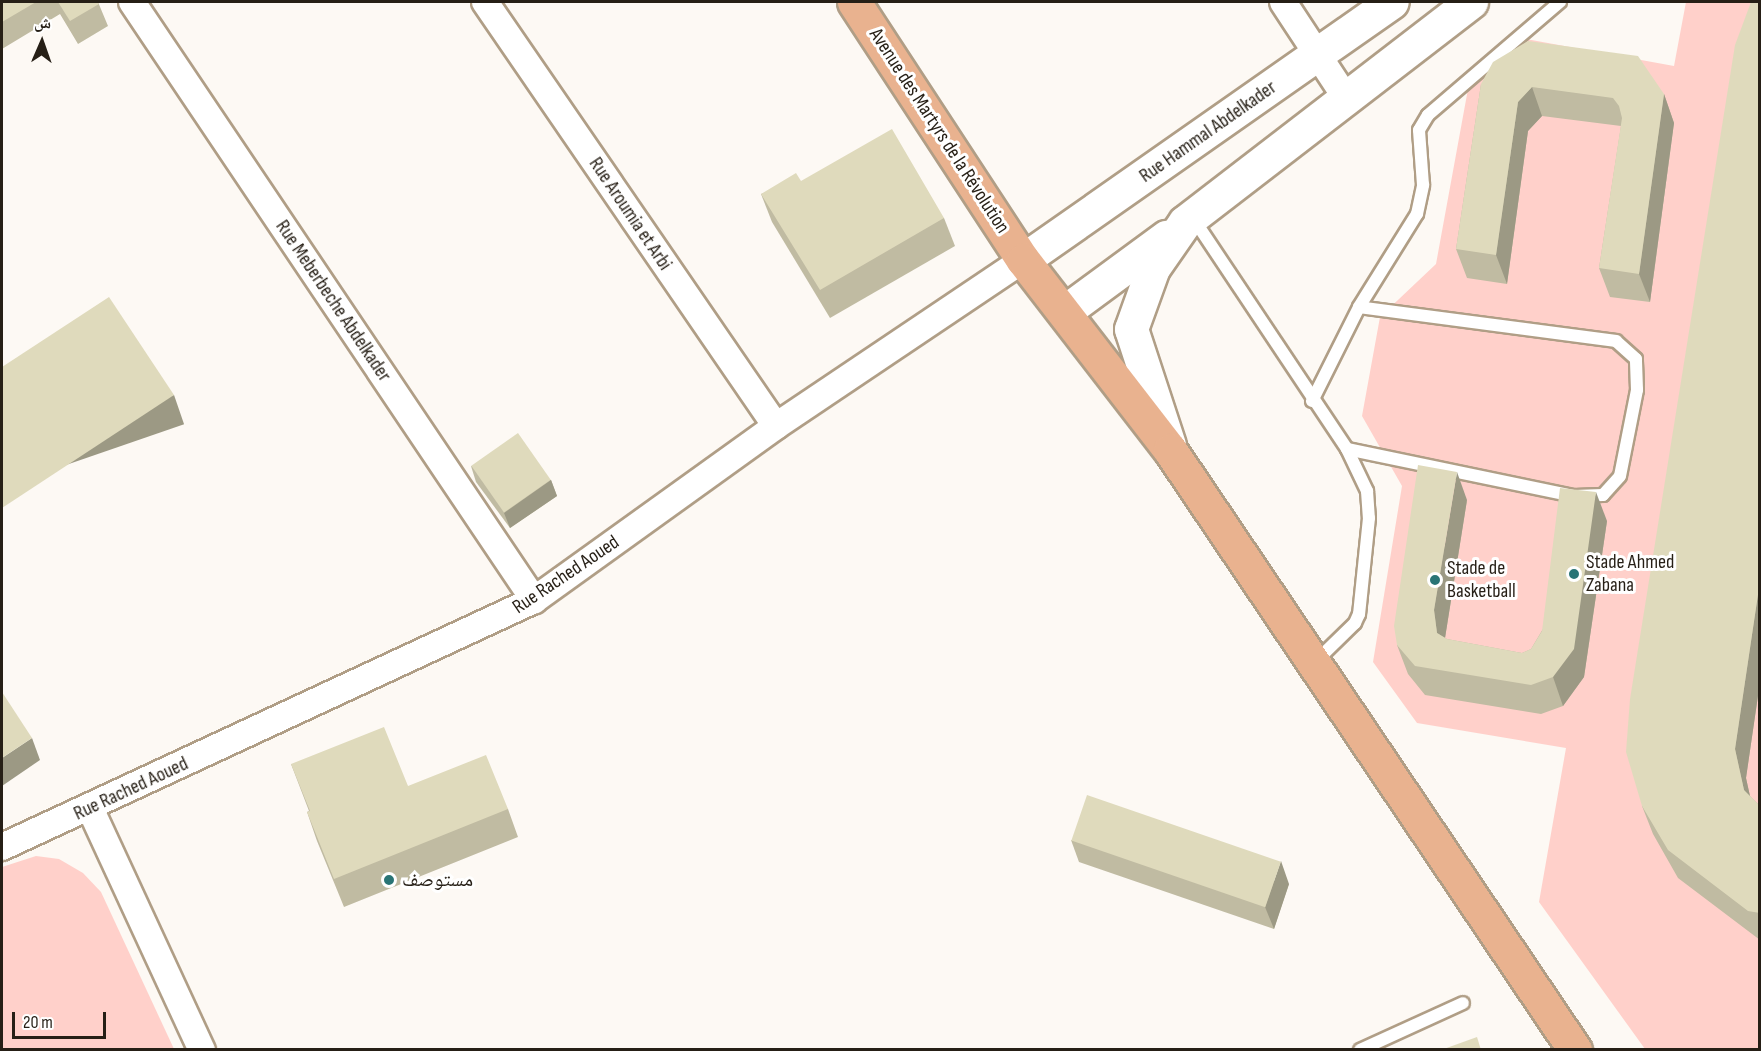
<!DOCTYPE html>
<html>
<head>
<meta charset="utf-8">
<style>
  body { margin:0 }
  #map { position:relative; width:1761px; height:1051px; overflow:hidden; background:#fdf9f4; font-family:"Sofia Sans Condensed","Noto Naskh Arabic",sans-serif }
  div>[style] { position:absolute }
  .green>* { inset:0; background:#ffd0ca }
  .roads { filter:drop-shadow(2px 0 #b09e86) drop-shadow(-2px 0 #b09e86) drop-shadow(0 2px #b09e86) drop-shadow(0 -2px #b09e86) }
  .lane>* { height:12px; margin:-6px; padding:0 6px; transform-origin:6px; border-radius:6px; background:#fff }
  .street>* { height:26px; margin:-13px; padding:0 13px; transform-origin:13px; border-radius:13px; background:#fff }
  .secondary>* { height:33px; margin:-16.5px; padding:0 16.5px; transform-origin:16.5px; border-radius:16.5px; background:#fff }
  .primary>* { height:33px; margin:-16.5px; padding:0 16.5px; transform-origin:16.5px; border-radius:16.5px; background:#e9b28f }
  .wall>* { inset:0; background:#c0bba2 }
  .shaded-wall>* { inset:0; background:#9c9984; transform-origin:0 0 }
  .building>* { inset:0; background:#dfdabc; transform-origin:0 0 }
  .dots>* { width:16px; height:16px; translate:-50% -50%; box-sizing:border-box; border:3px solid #fff; border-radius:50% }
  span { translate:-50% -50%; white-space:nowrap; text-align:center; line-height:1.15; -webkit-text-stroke:6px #fff; paint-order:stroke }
  .street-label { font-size:20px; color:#261f16 }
  .poi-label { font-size:20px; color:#261f16 }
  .left { translate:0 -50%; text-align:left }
  .frame { position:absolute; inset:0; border:3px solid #261f16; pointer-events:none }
  .north { position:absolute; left:12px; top:12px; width:60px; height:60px; -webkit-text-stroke:4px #fff; paint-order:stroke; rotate:2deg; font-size:16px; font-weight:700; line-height:24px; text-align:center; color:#261f16 }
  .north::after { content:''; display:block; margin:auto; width:21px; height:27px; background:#261f16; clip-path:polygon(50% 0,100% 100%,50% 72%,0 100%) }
  .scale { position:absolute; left:12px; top:1012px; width:94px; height:27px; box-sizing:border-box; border:3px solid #261f16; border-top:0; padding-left:8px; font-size:18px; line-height:21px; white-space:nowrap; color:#261f16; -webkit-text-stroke:4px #fff; paint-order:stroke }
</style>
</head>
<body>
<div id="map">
  <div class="green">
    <div style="clip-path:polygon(1686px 2px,1759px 2px,1759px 1049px,1645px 1049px,1539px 902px,1566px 748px,1417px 723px,1373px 662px,1402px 486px,1362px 416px,1380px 317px,1436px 264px,1470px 78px,1526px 39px,1674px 66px)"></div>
    <div style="clip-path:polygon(36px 856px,59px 859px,83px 873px,101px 892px,174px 1049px,2px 1049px,2px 867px)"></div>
  </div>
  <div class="roads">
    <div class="lane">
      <div style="left:1193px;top:218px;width:278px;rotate:56.3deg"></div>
      <div style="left:1347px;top:449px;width:47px;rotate:64.5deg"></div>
      <div style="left:1367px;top:491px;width:27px;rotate:86deg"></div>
      <div style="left:1369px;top:518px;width:97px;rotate:95.9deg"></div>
      <div style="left:1359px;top:614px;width:10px;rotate:114deg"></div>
      <div style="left:1355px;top:623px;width:56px;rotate:135.7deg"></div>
      <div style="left:1312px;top:401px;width:105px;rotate:-63.4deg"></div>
      <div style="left:1359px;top:307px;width:110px;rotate:-58.1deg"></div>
      <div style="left:1417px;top:214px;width:30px;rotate:-78deg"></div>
      <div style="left:1423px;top:185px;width:55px;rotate:-94.2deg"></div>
      <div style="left:1419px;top:130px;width:17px;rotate:-59deg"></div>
      <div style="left:1428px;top:115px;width:174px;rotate:-40.6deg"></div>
      <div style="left:1347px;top:449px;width:232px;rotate:11.7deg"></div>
      <div style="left:1574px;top:496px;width:29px;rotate:-2deg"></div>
      <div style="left:1603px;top:495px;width:25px;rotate:-48deg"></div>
      <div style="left:1620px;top:476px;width:88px;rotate:-78.8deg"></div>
      <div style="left:1637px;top:390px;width:31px;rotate:-92deg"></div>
      <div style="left:1636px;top:359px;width:27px;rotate:-138deg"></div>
      <div style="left:1616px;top:341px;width:259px;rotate:-172.5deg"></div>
      <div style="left:1360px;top:1050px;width:113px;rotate:-24.5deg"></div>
    </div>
    <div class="street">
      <div style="left:132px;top:2px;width:721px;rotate:56.09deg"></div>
      <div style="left:485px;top:2px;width:514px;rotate:55.54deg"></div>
      <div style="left:1283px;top:2px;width:115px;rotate:56.7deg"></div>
      <div style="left:90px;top:808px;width:267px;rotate:65.2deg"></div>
      <div style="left:2px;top:847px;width:587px;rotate:-24.9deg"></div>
      <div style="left:534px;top:600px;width:298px;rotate:-35.7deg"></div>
      <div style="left:776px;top:426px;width:298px;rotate:-33.9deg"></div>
    </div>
    <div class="secondary">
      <div style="left:1023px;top:260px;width:450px;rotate:-35deg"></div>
      <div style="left:1064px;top:312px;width:127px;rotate:-36.3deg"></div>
      <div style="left:1169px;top:445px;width:122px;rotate:-108.1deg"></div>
      <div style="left:1131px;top:329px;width:65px;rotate:-70.2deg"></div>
      <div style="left:1153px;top:268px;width:56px;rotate:-55.2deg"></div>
      <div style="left:1185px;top:222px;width:361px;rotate:-37.6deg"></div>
    </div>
    <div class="primary">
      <div style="left:854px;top:2px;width:308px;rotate:56.8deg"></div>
      <div style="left:1023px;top:260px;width:240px;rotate:52.3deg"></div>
      <div style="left:1170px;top:450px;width:724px;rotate:55.98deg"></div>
    </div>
  </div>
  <div class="wall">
    <div style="clip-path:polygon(2px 2px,98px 2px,108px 26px,78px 44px,60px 14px,2px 49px)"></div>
    <div style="clip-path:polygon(1760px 2px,1760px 682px,1746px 778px,1750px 796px,1760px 806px,1760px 940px,1678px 878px,1653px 834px,1642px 806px)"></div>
    <div style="clip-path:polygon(1481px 84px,1664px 94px,1674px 123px,1650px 302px,1610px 297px,1599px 268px,1621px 126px,1542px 116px,1528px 131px,1507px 284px,1467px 278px,1456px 249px)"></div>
    <div style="clip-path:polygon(801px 181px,944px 218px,955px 246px,830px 318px,772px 222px,761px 194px)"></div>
    <div style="clip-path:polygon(471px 466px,551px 480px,557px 496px,510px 528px,476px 482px)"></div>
    <div style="clip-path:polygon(1467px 500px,1445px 638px,1447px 639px,1522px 653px,1531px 649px,1607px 521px,1584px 677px,1563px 706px,1541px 714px,1425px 695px,1408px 674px,1397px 645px)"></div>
    <div style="clip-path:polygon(291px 764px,408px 786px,508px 809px,518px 837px,344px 907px,317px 841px,307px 812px,309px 811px)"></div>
    <div style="clip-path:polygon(1071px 840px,1289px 884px,1274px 929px,1079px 862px)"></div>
  </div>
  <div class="shaded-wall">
    <div style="clip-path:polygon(1532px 87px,1542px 116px,1528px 131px,1507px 284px,1496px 255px,1518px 102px)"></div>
    <div style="clip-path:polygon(1664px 94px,1674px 123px,1650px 302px,1639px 274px)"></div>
    <div style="left:174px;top:395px;width:31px;height:206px;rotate:71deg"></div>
    <div style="clip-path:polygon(1457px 472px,1467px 500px,1445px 638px,1437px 633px,1434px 610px)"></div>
    <div style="clip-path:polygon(551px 480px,557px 496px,510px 528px,504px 513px)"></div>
    <div style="clip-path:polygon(1596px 492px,1607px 521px,1584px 677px,1563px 706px,1553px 677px)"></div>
    <div style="clip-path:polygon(1760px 581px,1760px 682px,1746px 778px,1755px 819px,1744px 790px,1735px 749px)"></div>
    <div style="clip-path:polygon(32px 738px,40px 760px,2px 786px,2px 758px)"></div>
    <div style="clip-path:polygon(1281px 861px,1289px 884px,1274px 929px,1265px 907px)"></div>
  </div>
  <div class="building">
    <div style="clip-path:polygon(2px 2px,36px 2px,2px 22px)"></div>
    <div style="clip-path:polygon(58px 2px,98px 2px,99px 4px,70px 21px)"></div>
    <div style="clip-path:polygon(1751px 2px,1760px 2px,1760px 581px,1735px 749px,1744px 790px,1760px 806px,1760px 913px,1748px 911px,1668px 850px,1642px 806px,1626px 752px,1630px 699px,1735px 45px)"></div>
    <div style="clip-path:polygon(1528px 41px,1638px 56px,1664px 94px,1639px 274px,1599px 268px,1622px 118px,1619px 106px,1613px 98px,1532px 87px,1518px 102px,1496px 255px,1456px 249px,1481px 84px,1493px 62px)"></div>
    <div style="clip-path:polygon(892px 129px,944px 218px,820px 290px,761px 194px,796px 173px,801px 181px)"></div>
    <div style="clip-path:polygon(109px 297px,174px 395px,2px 508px,2px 367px)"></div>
    <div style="left:518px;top:433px;width:57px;height:57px;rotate:55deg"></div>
    <div style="clip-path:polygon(1418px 465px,1457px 472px,1434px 610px,1437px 633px,1447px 639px,1522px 653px,1531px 649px,1542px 631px,1560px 488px,1596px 492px,1574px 649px,1553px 677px,1531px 685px,1415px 666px,1397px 645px,1394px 626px)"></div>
    <div style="clip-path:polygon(2px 692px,32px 738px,2px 758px)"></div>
    <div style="clip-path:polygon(384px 727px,408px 786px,486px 755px,508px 809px,334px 879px,307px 812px,310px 811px,291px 764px)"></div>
    <div style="left:1087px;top:795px;width:205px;height:48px;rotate:19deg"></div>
    <div style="clip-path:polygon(1477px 1037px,1481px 1050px,1441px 1050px)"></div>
  </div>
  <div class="dots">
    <div style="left:1574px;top:574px;background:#297475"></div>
    <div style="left:1435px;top:580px;background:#297475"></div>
    <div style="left:389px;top:880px;background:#297475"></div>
  </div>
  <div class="street-label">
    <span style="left:939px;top:131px;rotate:57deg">Avenue des Martyrs de la Révolution</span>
    <span style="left:1208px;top:132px;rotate:-35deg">Rue Hammal Abdelkader</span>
    <span style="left:630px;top:214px;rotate:56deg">Rue Aroumia et Arbi</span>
    <span style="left:333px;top:301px;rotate:56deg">Rue Meberbeche Abdelkader</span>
    <span style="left:566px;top:575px;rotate:-34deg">Rue Rached Aoued</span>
    <span style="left:131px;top:789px;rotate:-25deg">Rue Rached Aoued</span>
  </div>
  <div class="poi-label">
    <span class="left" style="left:1586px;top:574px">Stade Ahmed<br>Zabana</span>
    <span class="left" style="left:1447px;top:580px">Stade de<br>Basketball</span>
    <span class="left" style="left:402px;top:880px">مستوصف</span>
  </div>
  <div class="frame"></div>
  <div class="north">ش</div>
  <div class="scale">20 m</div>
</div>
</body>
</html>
